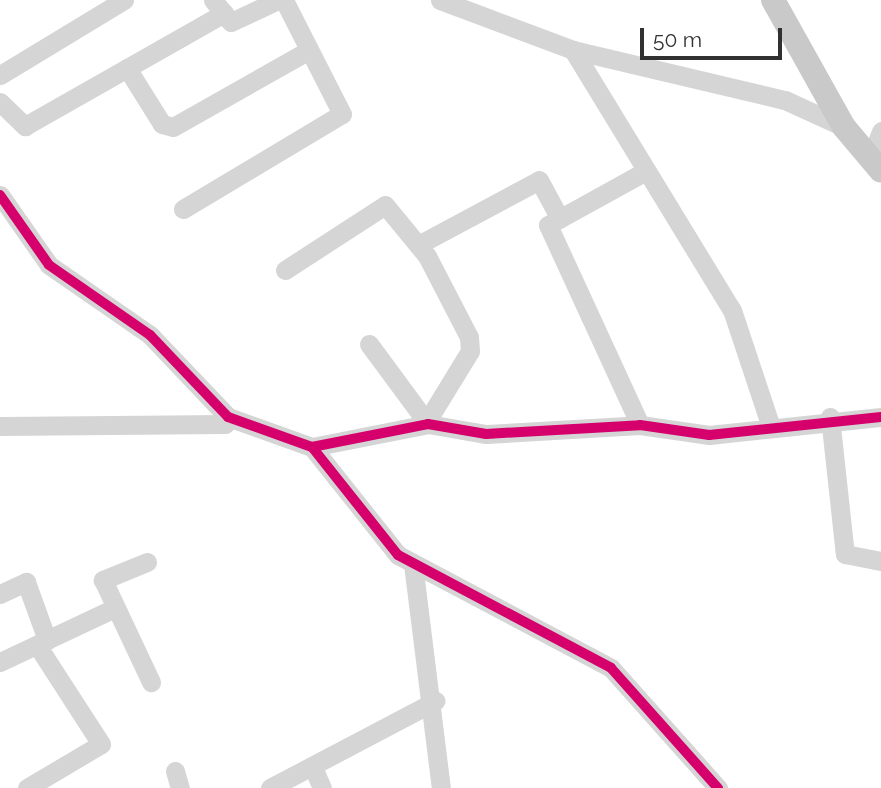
<!DOCTYPE html>
<html>
<head>
<meta charset="utf-8">
<style>
  body { margin:0 }
  #map { position:relative; width:881px; height:788px; overflow:hidden; background:#fff; font-family:Raleway,sans-serif }
  div>[style] { position:absolute }
  .minor>* { height:19px; margin:-9.5px; padding:0 9.5px; transform-origin:9.5px; border-radius:9.5px; background:#d5d5d5 }
  .major>* { height:24px; margin:-12px; padding:0 12px; transform-origin:12px; border-radius:12px; background:#c9c9c9 }
  .cycleway>* { height:10px; margin:-5px; padding:0 5px; transform-origin:5px; border-radius:5px; background:#d6006c }
  span { translate:-50% -50%; white-space:nowrap; text-align:center; line-height:1.15; -webkit-text-stroke:7px #fff; paint-order:stroke }
  .scale { position:absolute; left:640px; top:28px; width:142px; height:32px; box-sizing:border-box; border:4px solid #313131; border-top:0; padding-left:9px; font-size:21px; line-height:24px; white-space:nowrap; color:#313131; -webkit-text-stroke:5px #fff; paint-order:stroke }
</style>
</head>
<body>
<div id="map">
  <div class="minor">
    <div style="left:213px;top:0;width:28px;rotate:51deg"></div>
    <div style="left:231px;top:22px;width:52px;rotate:-25.1deg"></div>
    <div style="left:440px;top:0;width:142px;rotate:20.6deg"></div>
    <div style="left:573px;top:50px;width:218px;rotate:13.3deg"></div>
    <div style="left:785px;top:100px;width:65px;rotate:24.6deg"></div>
    <div style="left:573px;top:50px;width:305px;rotate:58.6deg"></div>
    <div style="left:732px;top:310px;width:120px;rotate:71.6deg"></div>
    <div style="left:127px;top:68px;width:66px;rotate:58deg"></div>
    <div style="left:162px;top:124px;width:11px;rotate:15deg"></div>
    <div style="left:173px;top:127px;width:156px;rotate:-29.5deg"></div>
    <div style="left:0;top:75px;width:145px;rotate:-31.2deg"></div>
    <div style="left:0;top:102px;width:35px;rotate:44deg"></div>
    <div style="left:25px;top:126px;width:229px;rotate:-29.6deg"></div>
    <div style="left:870px;top:160px;width:31px;rotate:-69deg"></div>
    <div style="left:0;top:195px;width:85px;rotate:55deg"></div>
    <div style="left:49px;top:265px;width:123px;rotate:34.7deg"></div>
    <div style="left:150px;top:335px;width:113px;rotate:46.4deg"></div>
    <div style="left:228px;top:417px;width:89px;rotate:19.7deg"></div>
    <div style="left:312px;top:447px;width:138px;rotate:51.5deg"></div>
    <div style="left:398px;top:555px;width:241px;rotate:27.9deg"></div>
    <div style="left:611px;top:668px;width:161px;rotate:48.3deg"></div>
    <div style="left:183px;top:209px;width:185px;rotate:-30.9deg"></div>
    <div style="left:342px;top:114px;width:128px;rotate:-117deg"></div>
    <div style="left:418px;top:245px;width:137px;rotate:-28.2deg"></div>
    <div style="left:539px;top:180px;width:44px;rotate:61.7deg"></div>
    <div style="left:285px;top:270px;width:119px;rotate:-33deg"></div>
    <div style="left:385px;top:205px;width:66px;rotate:50.5deg"></div>
    <div style="left:427px;top:256px;width:91px;rotate:62.6deg"></div>
    <div style="left:469px;top:337px;width:14px;rotate:86deg"></div>
    <div style="left:470px;top:351px;width:79px;rotate:121.5deg"></div>
    <div style="left:369px;top:344px;width:99px;rotate:53.6deg"></div>
    <div style="left:830px;top:417px;width:138px;rotate:83.8deg"></div>
    <div style="left:845px;top:554px;width:37px;rotate:11deg"></div>
    <div style="left:640px;top:425px;width:220px;rotate:-114.7deg"></div>
    <div style="left:548px;top:225px;width:112px;rotate:-28.9deg"></div>
    <div style="left:0;top:426px;width:225px;rotate:-0.5deg"></div>
    <div style="left:225px;top:424px;width:8px;rotate:-67deg"></div>
    <div style="left:312px;top:447px;width:118px;rotate:-11.2deg"></div>
    <div style="left:428px;top:424px;width:59px;rotate:9.8deg"></div>
    <div style="left:486px;top:434px;width:154px;rotate:-3.3deg"></div>
    <div style="left:640px;top:425px;width:70px;rotate:8.2deg"></div>
    <div style="left:709px;top:435px;width:173px;rotate:-6deg"></div>
    <div style="left:147px;top:562px;width:48px;rotate:157.8deg"></div>
    <div style="left:103px;top:580px;width:113px;rotate:64.8deg"></div>
    <div style="left:413px;top:564px;width:226px;rotate:82.9deg"></div>
    <div style="left:0;top:594px;width:29px;rotate:-25deg"></div>
    <div style="left:26px;top:582px;width:62px;rotate:70.1deg"></div>
    <div style="left:0;top:662px;width:127px;rotate:-25.2deg"></div>
    <div style="left:313px;top:767px;width:23px;rotate:67deg"></div>
    <div style="left:175px;top:771px;width:18px;rotate:74deg"></div>
    <div style="left:27px;top:788px;width:86px;rotate:-30.7deg"></div>
    <div style="left:101px;top:744px;width:118px;rotate:-122.9deg"></div>
    <div style="left:270px;top:788px;width:187px;rotate:-27.8deg"></div>
  </div>
  <div class="major">
    <div style="left:773px;top:0;width:145px;rotate:60.8deg"></div>
    <div style="left:844px;top:127px;width:57px;rotate:49.9deg"></div>
  </div>
  <div class="cycleway">
    <div style="left:0;top:195px;width:85px;rotate:55deg"></div>
    <div style="left:49px;top:265px;width:123px;rotate:34.7deg"></div>
    <div style="left:150px;top:335px;width:113px;rotate:46.4deg"></div>
    <div style="left:228px;top:417px;width:89px;rotate:19.7deg"></div>
    <div style="left:312px;top:447px;width:138px;rotate:51.5deg"></div>
    <div style="left:398px;top:555px;width:241px;rotate:27.9deg"></div>
    <div style="left:611px;top:668px;width:161px;rotate:48.3deg"></div>
    <div style="left:312px;top:447px;width:118px;rotate:-11.2deg"></div>
    <div style="left:428px;top:424px;width:59px;rotate:9.8deg"></div>
    <div style="left:486px;top:434px;width:154px;rotate:-3.3deg"></div>
    <div style="left:640px;top:425px;width:70px;rotate:8.2deg"></div>
    <div style="left:709px;top:435px;width:173px;rotate:-6deg"></div>
  </div>
  <div class="scale">50 m</div>
</div>
</body>
</html>
